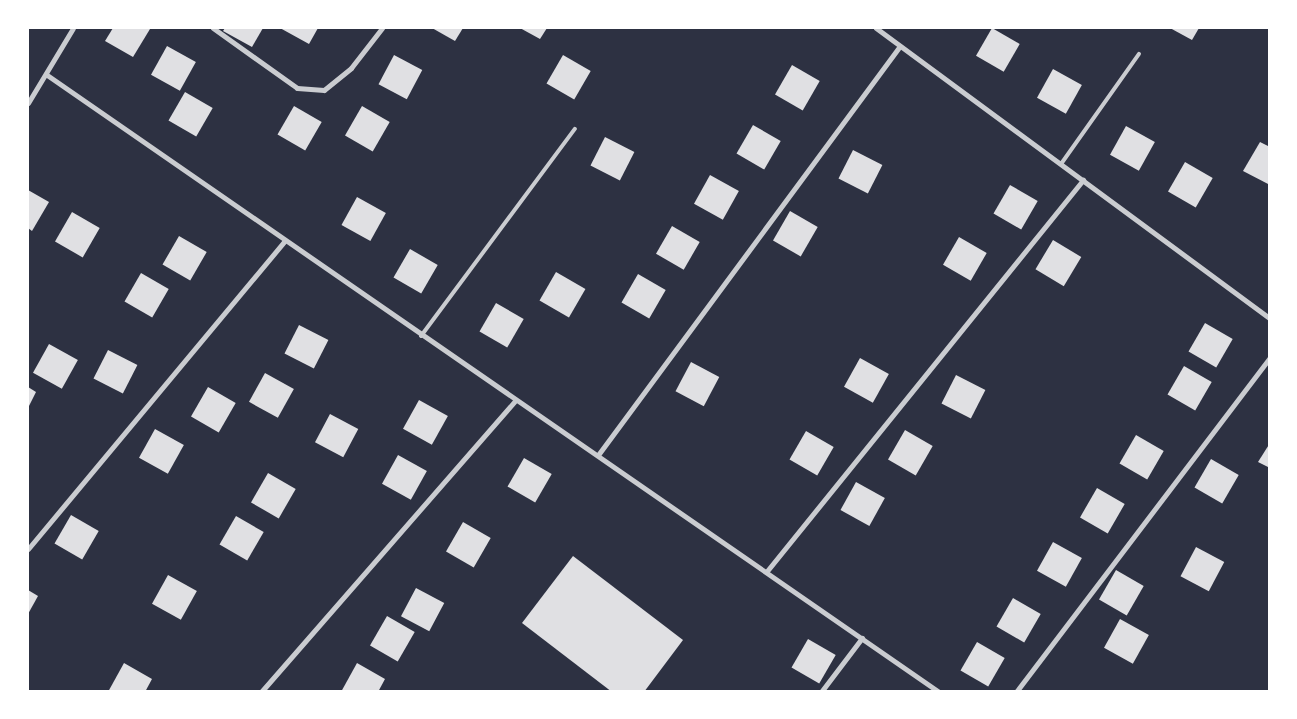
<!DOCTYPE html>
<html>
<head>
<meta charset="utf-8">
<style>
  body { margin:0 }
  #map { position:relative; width:1297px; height:719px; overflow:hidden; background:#2d3142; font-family:Arial,sans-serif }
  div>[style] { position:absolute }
  .building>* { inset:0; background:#e0e0e3; transform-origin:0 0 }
  .service>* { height:4px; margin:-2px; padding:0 2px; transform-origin:2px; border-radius:2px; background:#caccd0 }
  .minor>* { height:5px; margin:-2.5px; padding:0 2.5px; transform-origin:2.5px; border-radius:2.5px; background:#caccd0 }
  span { translate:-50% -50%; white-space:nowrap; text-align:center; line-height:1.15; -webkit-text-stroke:4px #fff; paint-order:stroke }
  .frame { position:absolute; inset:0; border:29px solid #fff; pointer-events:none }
</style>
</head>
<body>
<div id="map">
  <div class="building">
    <div style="clip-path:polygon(113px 28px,148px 28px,150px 29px,133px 57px,105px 41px)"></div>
    <div style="clip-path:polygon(225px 28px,263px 28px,252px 47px,223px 31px)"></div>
    <div style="clip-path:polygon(280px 28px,318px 28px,309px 44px)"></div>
    <div style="clip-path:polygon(432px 28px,463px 28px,455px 41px)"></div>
    <div style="clip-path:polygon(520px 28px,547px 28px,540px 39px)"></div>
    <div style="left:992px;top:28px;width:32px;height:32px;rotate:30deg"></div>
    <div style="clip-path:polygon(1170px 28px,1199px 28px,1192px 40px)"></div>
    <div style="left:167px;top:46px;width:33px;height:33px;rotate:29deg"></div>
    <div style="left:394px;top:55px;width:32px;height:33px;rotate:28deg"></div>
    <div style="left:563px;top:55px;width:32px;height:33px;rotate:30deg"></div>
    <div style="left:792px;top:65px;width:32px;height:34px;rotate:30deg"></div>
    <div style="left:1053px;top:69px;width:33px;height:33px;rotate:29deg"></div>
    <div style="left:185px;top:92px;width:32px;height:33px;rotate:30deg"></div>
    <div style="left:294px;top:106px;width:32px;height:33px;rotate:30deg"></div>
    <div style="left:362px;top:106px;width:32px;height:34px;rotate:30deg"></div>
    <div style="left:753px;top:125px;width:32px;height:33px;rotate:30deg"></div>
    <div style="left:1126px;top:126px;width:33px;height:33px;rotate:29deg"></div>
    <div style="left:605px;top:137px;width:33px;height:32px;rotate:27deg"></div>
    <div style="clip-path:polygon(1260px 142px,1270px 147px,1270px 185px,1243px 171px)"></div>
    <div style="left:853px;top:150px;width:33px;height:32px;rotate:27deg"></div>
    <div style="left:1185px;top:162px;width:32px;height:34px;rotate:30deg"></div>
    <div style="left:710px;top:175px;width:33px;height:33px;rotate:29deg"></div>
    <div style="left:1010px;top:185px;width:32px;height:33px;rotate:30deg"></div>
    <div style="clip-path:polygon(28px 190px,49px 202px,32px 231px,28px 228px)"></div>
    <div style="left:357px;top:197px;width:33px;height:32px;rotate:29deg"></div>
    <div style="left:790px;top:211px;width:32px;height:34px;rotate:30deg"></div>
    <div style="left:72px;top:212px;width:32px;height:34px;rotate:30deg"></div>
    <div style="left:672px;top:226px;width:32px;height:32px;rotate:30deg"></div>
    <div style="left:179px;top:236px;width:32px;height:33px;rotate:30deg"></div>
    <div style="left:959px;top:237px;width:32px;height:32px;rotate:30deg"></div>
    <div style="left:1053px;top:240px;width:33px;height:34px;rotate:31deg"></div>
    <div style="left:410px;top:249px;width:32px;height:33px;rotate:30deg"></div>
    <div style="left:556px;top:272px;width:34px;height:33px;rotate:30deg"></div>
    <div style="left:141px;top:273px;width:32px;height:33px;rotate:30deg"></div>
    <div style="left:638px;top:274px;width:32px;height:33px;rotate:30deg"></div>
    <div style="left:496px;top:303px;width:32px;height:33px;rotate:30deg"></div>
    <div style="left:1205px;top:323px;width:32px;height:33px;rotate:30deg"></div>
    <div style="left:299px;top:325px;width:33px;height:32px;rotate:27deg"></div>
    <div style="left:49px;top:344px;width:33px;height:33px;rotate:29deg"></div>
    <div style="left:108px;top:350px;width:33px;height:32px;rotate:27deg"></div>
    <div style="left:860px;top:358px;width:33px;height:33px;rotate:29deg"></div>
    <div style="left:691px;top:362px;width:32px;height:33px;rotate:28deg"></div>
    <div style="left:1184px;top:366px;width:32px;height:33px;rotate:30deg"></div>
    <div style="left:265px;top:373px;width:33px;height:33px;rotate:29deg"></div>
    <div style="left:956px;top:375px;width:33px;height:32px;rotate:27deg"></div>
    <div style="clip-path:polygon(28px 387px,36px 392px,28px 408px)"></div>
    <div style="left:208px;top:387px;width:32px;height:34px;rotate:30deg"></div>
    <div style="left:419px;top:400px;width:33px;height:33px;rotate:29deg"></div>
    <div style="left:330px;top:414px;width:32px;height:32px;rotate:28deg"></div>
    <div style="left:155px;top:429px;width:33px;height:33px;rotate:29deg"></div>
    <div style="left:905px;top:430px;width:32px;height:34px;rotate:30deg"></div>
    <div style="left:806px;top:431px;width:32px;height:33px;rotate:30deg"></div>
    <div style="left:1136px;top:435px;width:32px;height:33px;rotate:30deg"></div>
    <div style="clip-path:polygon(1270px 443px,1270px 468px,1258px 462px)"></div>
    <div style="left:398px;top:455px;width:33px;height:33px;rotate:29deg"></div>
    <div style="left:524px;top:458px;width:32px;height:33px;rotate:30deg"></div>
    <div style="left:1211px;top:459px;width:32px;height:33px;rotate:30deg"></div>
    <div style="left:268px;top:473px;width:32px;height:34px;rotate:30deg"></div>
    <div style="left:856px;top:482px;width:33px;height:32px;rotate:29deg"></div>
    <div style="left:1097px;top:488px;width:32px;height:34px;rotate:30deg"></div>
    <div style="left:71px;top:515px;width:32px;height:33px;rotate:30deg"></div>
    <div style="left:236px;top:516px;width:32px;height:33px;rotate:30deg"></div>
    <div style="left:463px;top:522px;width:32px;height:34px;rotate:30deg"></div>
    <div style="left:1053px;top:542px;width:33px;height:33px;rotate:29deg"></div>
    <div style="left:1196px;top:547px;width:32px;height:33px;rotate:28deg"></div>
    <div style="clip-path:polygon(573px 556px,683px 640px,644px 692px,612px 692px,522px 623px)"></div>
    <div style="left:1116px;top:570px;width:32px;height:34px;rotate:30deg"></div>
    <div style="left:168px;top:575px;width:33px;height:33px;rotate:29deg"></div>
    <div style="left:416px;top:588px;width:32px;height:32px;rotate:28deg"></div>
    <div style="clip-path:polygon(28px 590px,38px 596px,28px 614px)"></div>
    <div style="left:1013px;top:598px;width:32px;height:33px;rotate:30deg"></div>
    <div style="left:387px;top:616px;width:32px;height:34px;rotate:30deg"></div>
    <div style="left:1120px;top:619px;width:33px;height:33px;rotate:29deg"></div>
    <div style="left:808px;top:639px;width:32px;height:33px;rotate:30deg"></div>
    <div style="left:977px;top:642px;width:32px;height:33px;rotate:30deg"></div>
    <div style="clip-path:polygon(124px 663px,152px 679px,145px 692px,108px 692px)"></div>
    <div style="clip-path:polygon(357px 663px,385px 679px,378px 692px,341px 692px)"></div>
  </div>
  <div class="service">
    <div style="left:1061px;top:164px;width:135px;rotate:-54.7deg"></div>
    <div style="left:421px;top:336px;width:258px;rotate:-53.4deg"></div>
  </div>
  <div class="minor">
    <div style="left:213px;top:28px;width:103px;rotate:35.5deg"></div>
    <div style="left:297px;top:88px;width:27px;rotate:4deg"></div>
    <div style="left:324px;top:90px;width:35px;rotate:-39deg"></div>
    <div style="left:351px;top:68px;width:51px;rotate:-52.2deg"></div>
    <div style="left:876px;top:28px;width:489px;rotate:36.4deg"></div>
    <div style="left:47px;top:75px;width:1085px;rotate:34.67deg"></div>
    <div style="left:28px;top:103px;width:87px;rotate:-59deg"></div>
    <div style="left:598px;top:455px;width:508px;rotate:-53.56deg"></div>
    <div style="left:28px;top:549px;width:401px;rotate:-50.2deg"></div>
    <div style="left:767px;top:571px;width:503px;rotate:-51.06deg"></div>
    <div style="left:261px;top:692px;width:386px;rotate:-48.9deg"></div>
    <div style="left:821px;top:692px;width:68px;rotate:-52.8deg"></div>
    <div style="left:1016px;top:692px;width:420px;rotate:-52.8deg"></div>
  </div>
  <div class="frame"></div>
</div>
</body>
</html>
